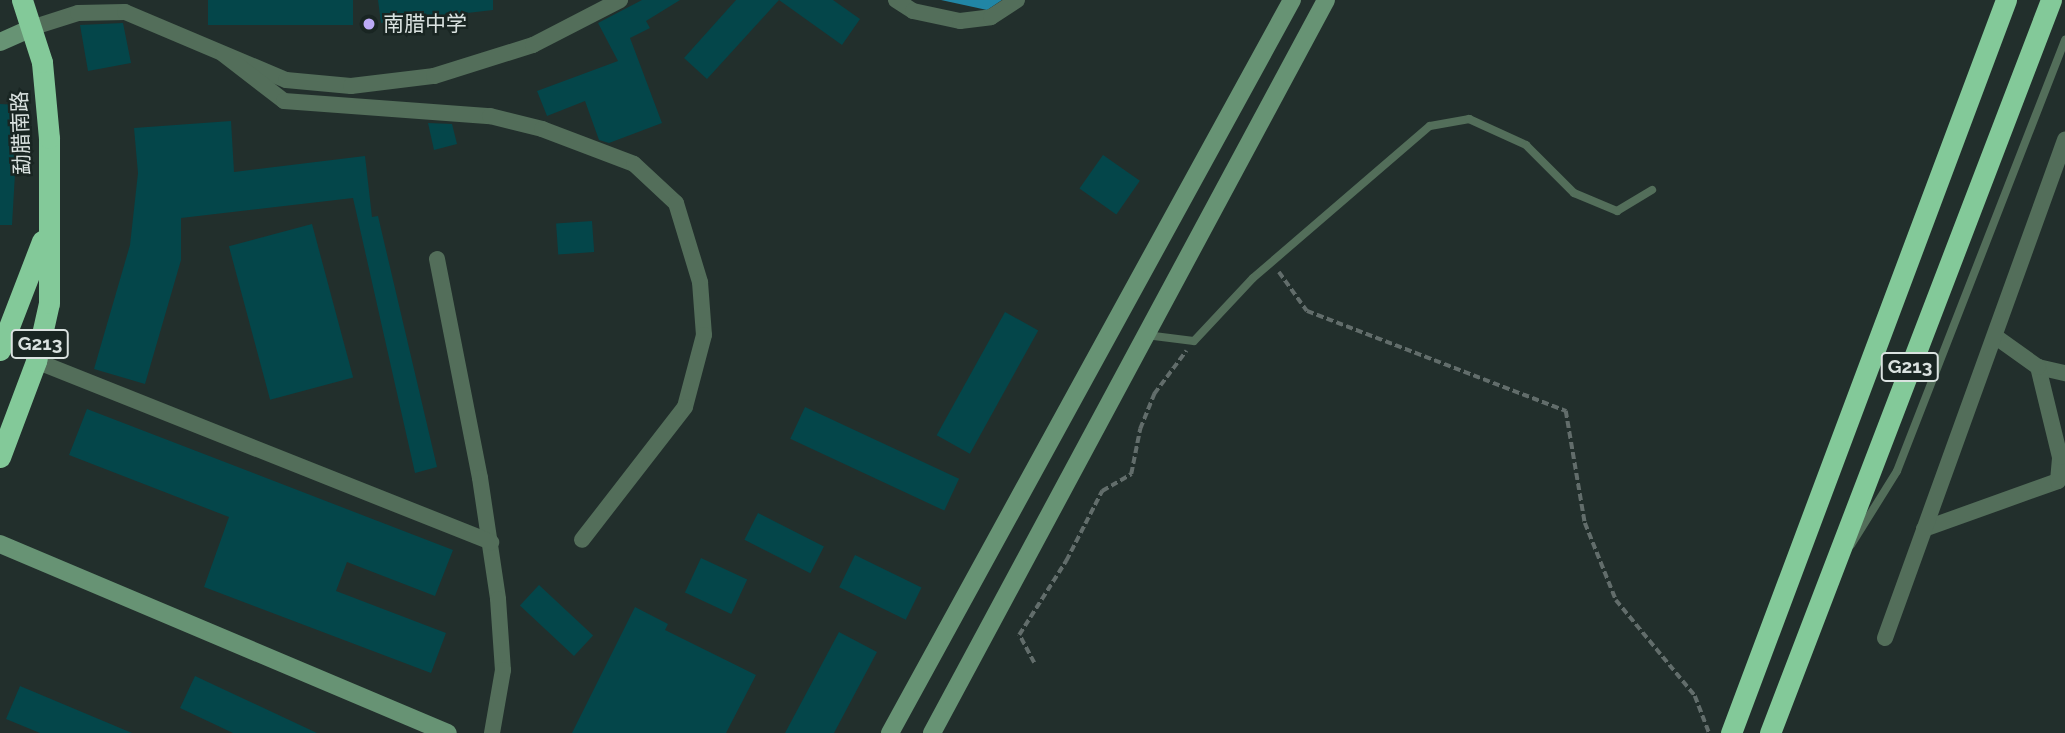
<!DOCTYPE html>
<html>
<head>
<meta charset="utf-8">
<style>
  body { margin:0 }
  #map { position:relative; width:2065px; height:733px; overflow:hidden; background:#222f2c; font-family:Raleway,"Noto Sans SC",sans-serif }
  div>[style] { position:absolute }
  .water>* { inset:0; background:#2186a5 }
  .building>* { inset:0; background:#04464a; transform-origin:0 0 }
  .path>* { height:3.5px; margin-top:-1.75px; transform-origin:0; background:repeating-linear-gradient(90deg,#626d6b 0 7px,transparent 0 10.5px) }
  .lane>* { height:8px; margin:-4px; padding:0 4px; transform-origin:4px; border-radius:4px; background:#536e5a }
  .street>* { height:16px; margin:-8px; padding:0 8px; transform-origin:8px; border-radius:8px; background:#536e5a }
  .secondary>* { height:18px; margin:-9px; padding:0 9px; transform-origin:9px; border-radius:9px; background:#679374 }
  .highway>* { height:21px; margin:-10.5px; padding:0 10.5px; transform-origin:10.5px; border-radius:10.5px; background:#83c999 }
  .dots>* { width:19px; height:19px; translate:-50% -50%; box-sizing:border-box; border:4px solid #192522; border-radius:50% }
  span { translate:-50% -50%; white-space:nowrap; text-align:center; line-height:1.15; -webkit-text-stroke:5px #192522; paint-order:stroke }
  .shield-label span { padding:2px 5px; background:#192522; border:2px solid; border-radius:5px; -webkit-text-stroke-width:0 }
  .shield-label { font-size:19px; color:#dae2e0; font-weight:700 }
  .poi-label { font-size:21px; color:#dae2e0 }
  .left { translate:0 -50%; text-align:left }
  .street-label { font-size:21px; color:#dae2e0 }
</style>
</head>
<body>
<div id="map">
  <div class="water">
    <div style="clip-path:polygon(941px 0,1002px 0,987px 10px)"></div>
  </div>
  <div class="building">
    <div style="left:208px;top:0;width:145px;height:25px"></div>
    <div style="clip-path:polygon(378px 0,493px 0,493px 10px,381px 23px)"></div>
    <div style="clip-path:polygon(642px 0,680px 0,646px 21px,650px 28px,630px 38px,662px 123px,609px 143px,599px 140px,585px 101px,547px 116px,537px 91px,618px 61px,598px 23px)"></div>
    <div style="clip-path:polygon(736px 0,779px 0,707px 79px,684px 58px)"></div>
    <div style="clip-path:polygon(779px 0,833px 0,860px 19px,842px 45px)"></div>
    <div style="clip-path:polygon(123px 23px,131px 63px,88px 71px,80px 25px)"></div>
    <div style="clip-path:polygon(0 104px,19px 105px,12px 225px,0 225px)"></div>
    <div style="clip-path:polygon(231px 121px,234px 172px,365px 156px,372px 217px,378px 216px,437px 467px,415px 473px,353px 198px,181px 218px,181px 260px,145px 384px,94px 369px,130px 245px,138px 173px,134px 128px)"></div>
    <div style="clip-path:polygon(428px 123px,452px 124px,457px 144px,434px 150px)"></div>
    <div style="left:1103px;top:155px;width:45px;height:41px;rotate:35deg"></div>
    <div style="left:592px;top:221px;width:31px;height:36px;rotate:86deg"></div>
    <div style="left:312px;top:224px;width:159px;height:86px;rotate:75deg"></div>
    <div style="left:1005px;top:312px;width:38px;height:141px;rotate:29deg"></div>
    <div style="left:805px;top:407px;width:170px;height:35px;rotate:25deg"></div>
    <div style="clip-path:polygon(87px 409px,453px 550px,435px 596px,347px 562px,336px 591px,446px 633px,431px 673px,204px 587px,229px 517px,69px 455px)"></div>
    <div style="left:758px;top:513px;width:74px;height:30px;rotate:27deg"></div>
    <div style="left:855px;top:555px;width:74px;height:36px;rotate:26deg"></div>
    <div style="left:701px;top:558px;width:51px;height:38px;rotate:25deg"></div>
    <div style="left:539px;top:585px;width:74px;height:28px;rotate:43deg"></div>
    <div style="clip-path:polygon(635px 607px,668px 624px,665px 630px,756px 675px,726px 733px,572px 733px)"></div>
    <div style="clip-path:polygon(839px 632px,877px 652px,834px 733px,785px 733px)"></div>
    <div style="clip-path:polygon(195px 676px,317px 733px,233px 733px,180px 708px)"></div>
    <div style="clip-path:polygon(20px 686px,132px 733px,40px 733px,6px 719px)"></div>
  </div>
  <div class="path">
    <div style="left:1279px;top:272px;width:48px;rotate:54.3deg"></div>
    <div style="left:1307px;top:311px;width:278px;rotate:21.1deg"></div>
    <div style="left:1566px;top:411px;width:114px;rotate:80.4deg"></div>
    <div style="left:1585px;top:523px;width:83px;rotate:68.1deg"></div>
    <div style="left:1616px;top:600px;width:124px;rotate:50.5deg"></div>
    <div style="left:1695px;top:696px;width:40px;rotate:69deg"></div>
    <div style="left:1034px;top:663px;width:32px;rotate:-118deg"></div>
    <div style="left:1019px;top:635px;width:88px;rotate:-57.6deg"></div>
    <div style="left:1066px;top:561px;width:79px;rotate:-62.8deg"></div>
    <div style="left:1102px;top:491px;width:34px;rotate:-30deg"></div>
    <div style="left:1131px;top:474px;width:46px;rotate:-78.7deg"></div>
    <div style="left:1140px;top:429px;width:38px;rotate:-68deg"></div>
    <div style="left:1154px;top:394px;width:54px;rotate:-53.3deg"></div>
  </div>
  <div class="lane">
    <div style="left:1146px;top:335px;width:48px;rotate:7.1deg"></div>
    <div style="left:1194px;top:341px;width:86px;rotate:-46.9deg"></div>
    <div style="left:1253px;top:278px;width:233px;rotate:-40.7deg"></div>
    <div style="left:1430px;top:126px;width:40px;rotate:-10deg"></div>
    <div style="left:1469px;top:119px;width:63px;rotate:24.5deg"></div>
    <div style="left:1526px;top:145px;width:68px;rotate:45deg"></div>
    <div style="left:1574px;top:193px;width:47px;rotate:22.7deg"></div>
    <div style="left:1617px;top:211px;width:41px;rotate:-31deg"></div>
    <div style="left:1851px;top:545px;width:87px;rotate:-58.1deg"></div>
    <div style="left:1897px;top:471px;width:463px;rotate:-68.7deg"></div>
  </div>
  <div class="street">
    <div style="left:896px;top:0;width:20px;rotate:33deg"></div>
    <div style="left:913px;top:11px;width:48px;rotate:12deg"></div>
    <div style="left:960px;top:21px;width:31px;rotate:-7deg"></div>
    <div style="left:991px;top:17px;width:31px;rotate:-33deg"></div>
    <div style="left:31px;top:28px;width:49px;rotate:-17.7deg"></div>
    <div style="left:78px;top:13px;width:47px;rotate:-1.2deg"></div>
    <div style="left:125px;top:12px;width:175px;rotate:22.9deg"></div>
    <div style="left:286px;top:80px;width:65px;rotate:5.3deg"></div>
    <div style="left:351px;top:86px;width:84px;rotate:-6.9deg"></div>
    <div style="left:434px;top:76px;width:104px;rotate:-17.4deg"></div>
    <div style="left:533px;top:45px;width:98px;rotate:-27.3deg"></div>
    <div style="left:223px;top:54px;width:77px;rotate:37.6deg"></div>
    <div style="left:284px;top:101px;width:207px;rotate:4.2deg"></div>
    <div style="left:490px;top:116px;width:54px;rotate:14deg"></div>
    <div style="left:542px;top:129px;width:98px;rotate:20.8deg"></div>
    <div style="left:634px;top:164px;width:57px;rotate:42.9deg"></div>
    <div style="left:676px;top:203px;width:83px;rotate:73.1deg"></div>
    <div style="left:700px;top:282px;width:53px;rotate:85.7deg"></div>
    <div style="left:704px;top:335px;width:74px;rotate:104.8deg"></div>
    <div style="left:685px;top:407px;width:168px;rotate:127.8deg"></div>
    <div style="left:437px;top:259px;width:223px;rotate:78.9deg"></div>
    <div style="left:480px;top:478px;width:122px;rotate:81.5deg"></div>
    <div style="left:498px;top:599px;width:71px;rotate:86deg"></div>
    <div style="left:503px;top:670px;width:64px;rotate:99.9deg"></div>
    <div style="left:36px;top:361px;width:490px;rotate:21.7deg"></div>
    <div style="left:2038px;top:367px;width:28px;rotate:13deg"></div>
    <div style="left:1924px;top:529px;width:142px;rotate:-19.7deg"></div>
    <div style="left:2058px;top:481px;width:24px;rotate:-85deg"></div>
    <div style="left:2060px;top:457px;width:93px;rotate:-103.7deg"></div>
    <div style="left:2038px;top:367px;width:52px;rotate:-144.5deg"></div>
    <div style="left:1885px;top:638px;width:530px;rotate:-70.13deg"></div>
  </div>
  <div class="secondary">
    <div style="left:0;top:42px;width:34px;rotate:-24deg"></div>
    <div style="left:0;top:544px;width:486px;rotate:22.9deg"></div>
    <div style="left:890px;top:733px;width:836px;rotate:-61.26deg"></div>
    <div style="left:932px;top:733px;width:832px;rotate:-61.74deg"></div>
  </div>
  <div class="highway">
    <div style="left:0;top:350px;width:117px;rotate:-68.9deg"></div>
    <div style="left:0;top:457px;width:103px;rotate:-69.4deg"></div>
    <div style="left:36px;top:361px;width:59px;rotate:-77.4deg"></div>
    <div style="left:49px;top:303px;width:165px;rotate:-90deg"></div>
    <div style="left:49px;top:138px;width:76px;rotate:-95.3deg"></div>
    <div style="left:42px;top:62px;width:65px;rotate:-107.9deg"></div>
    <div style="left:1731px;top:733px;width:783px;rotate:-69.44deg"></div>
    <div style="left:1770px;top:733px;width:785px;rotate:-69.03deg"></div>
  </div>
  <div class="dots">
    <div style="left:369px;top:24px;background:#bcaaf6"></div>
  </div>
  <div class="shield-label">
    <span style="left:40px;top:344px">G213</span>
    <span style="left:1910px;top:367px">G213</span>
  </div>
  <div class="poi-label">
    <span class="left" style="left:383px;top:24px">南腊中学</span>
  </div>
  <div class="street-label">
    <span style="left:21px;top:133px;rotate:-92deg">勐腊南路</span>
  </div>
</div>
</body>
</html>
